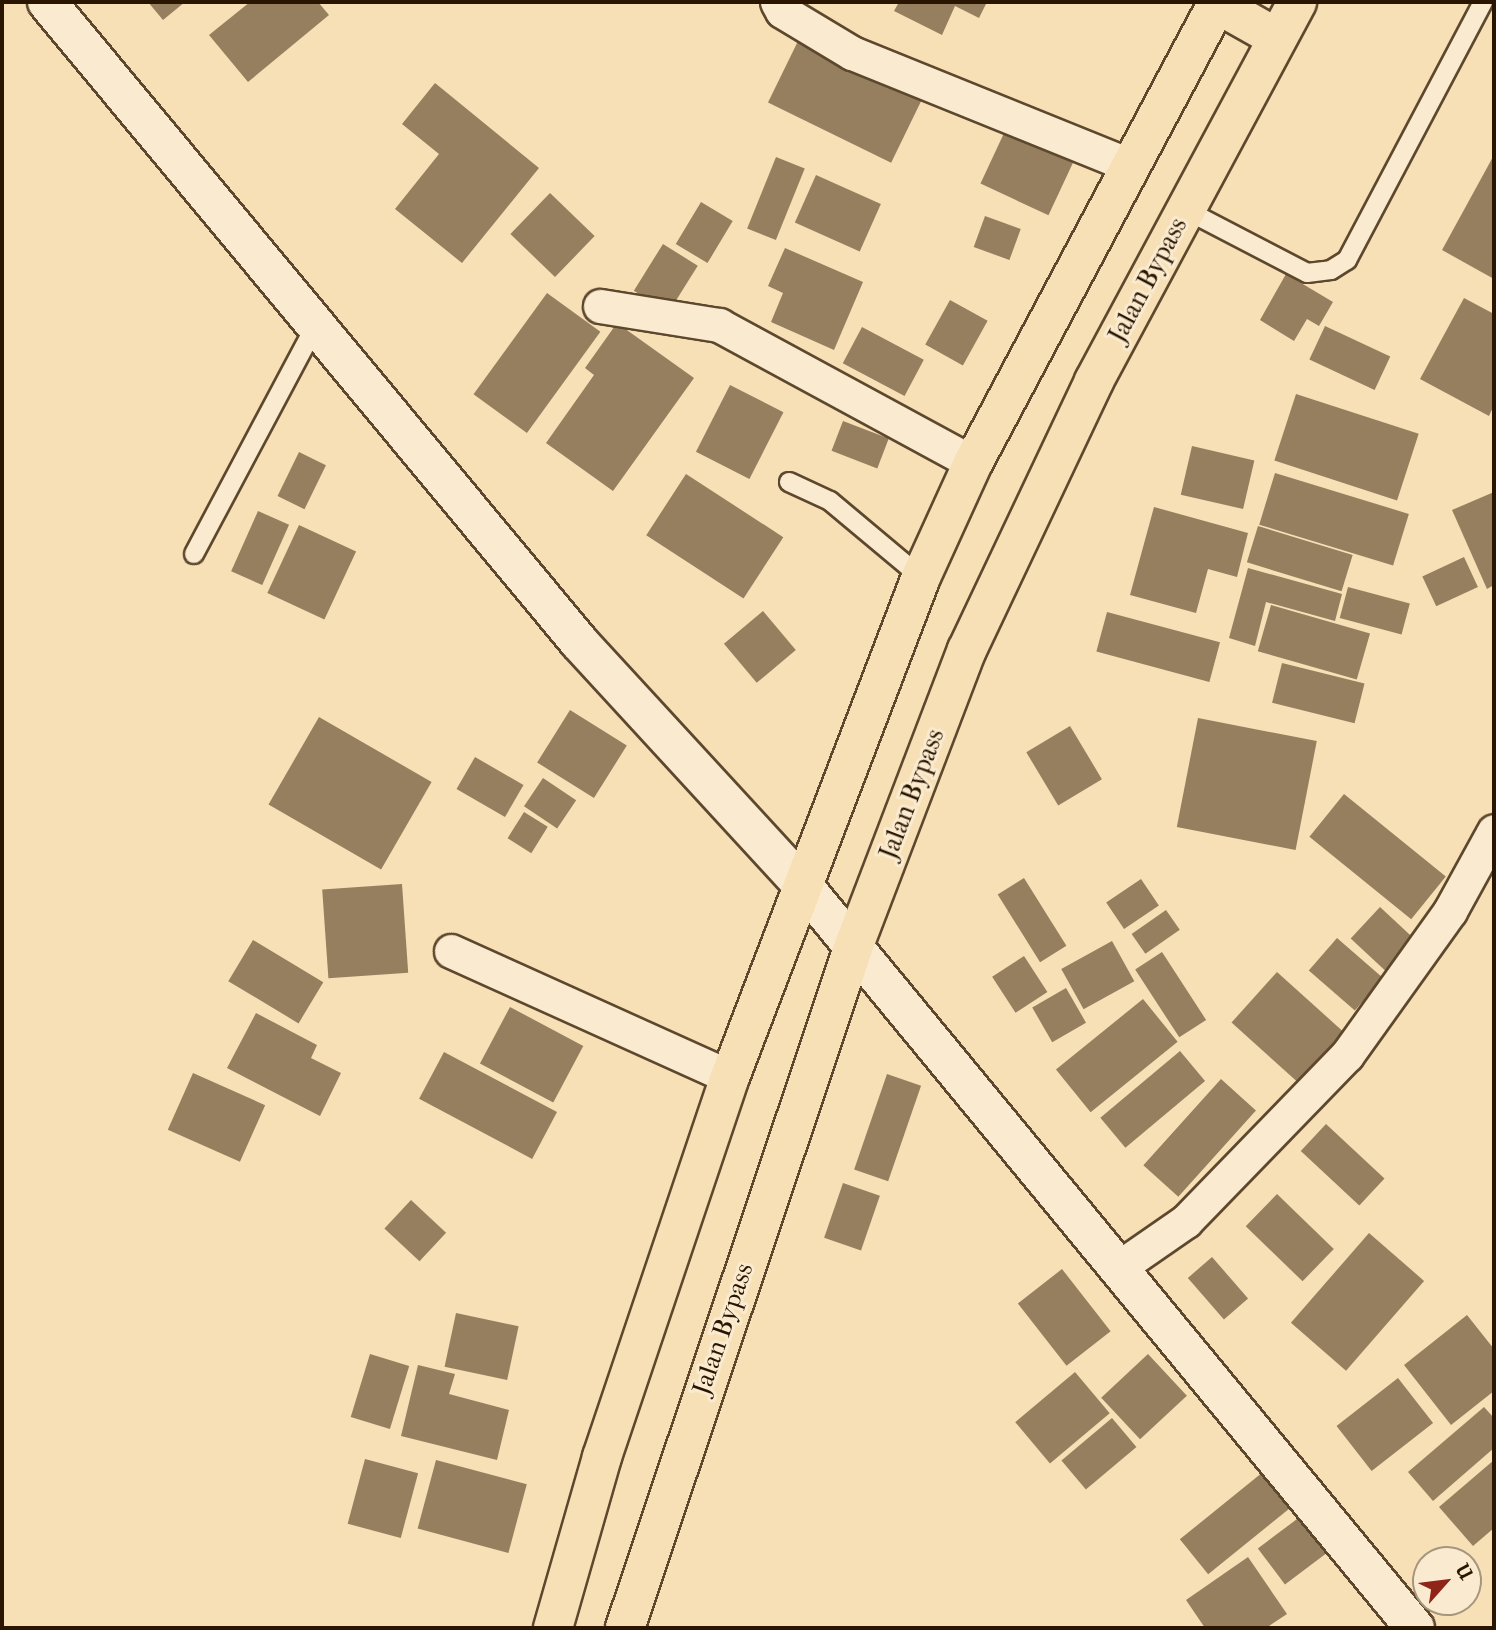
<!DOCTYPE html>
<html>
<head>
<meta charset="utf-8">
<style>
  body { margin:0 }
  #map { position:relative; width:1496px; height:1630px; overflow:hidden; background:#f7e0b6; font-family:"IM FELL French Canon",serif }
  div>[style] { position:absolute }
  .building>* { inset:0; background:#957f5f; transform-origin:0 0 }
  .roads { filter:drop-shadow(2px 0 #5d482e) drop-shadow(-2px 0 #5d482e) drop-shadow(0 2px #5d482e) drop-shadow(0 -2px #5d482e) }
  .service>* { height:18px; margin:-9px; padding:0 9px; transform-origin:9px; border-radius:9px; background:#faebd0 }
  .minor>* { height:33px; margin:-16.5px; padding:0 16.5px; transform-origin:16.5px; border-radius:16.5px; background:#faebd0 }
  .tertiary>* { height:38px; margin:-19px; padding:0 19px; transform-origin:19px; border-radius:19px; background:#faebd0 }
  .trunk>* { height:38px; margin:-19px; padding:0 19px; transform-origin:19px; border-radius:19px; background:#f7e0b6 }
  span { translate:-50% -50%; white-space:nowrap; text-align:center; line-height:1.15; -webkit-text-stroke:6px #faebd0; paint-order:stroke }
  .street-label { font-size:26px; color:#2a1600 }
  .frame { position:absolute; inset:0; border:4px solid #2a1600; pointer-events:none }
  .north { position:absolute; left:1412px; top:1546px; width:70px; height:70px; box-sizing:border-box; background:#faebd0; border:2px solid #a7967d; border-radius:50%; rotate:62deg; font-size:19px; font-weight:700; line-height:28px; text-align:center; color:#2a1600 }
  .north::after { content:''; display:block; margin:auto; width:24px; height:32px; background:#8f2418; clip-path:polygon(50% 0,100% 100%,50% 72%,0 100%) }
</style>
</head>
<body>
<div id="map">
  <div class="building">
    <div style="clip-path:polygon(148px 2px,185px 2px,163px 20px)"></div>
    <div style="clip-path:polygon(250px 2px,318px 2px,329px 15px,248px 82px,209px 35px)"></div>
    <div style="clip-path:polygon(899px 2px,987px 2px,979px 18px,955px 6px,942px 35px,894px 11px)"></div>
    <div style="left:800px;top:37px;width:137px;height:73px;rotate:26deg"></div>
    <div style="clip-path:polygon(435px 83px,539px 168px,462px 263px,395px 209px,439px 154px,402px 124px)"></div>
    <div style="left:1005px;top:131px;width:75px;height:58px;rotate:25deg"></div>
    <div style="clip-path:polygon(1494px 155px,1494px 279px,1442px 250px)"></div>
    <div style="left:776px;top:157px;width:31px;height:77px;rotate:22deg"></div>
    <div style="left:816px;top:175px;width:71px;height:52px;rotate:24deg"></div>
    <div style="left:550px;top:193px;width:62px;height:57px;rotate:44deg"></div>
    <div style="left:701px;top:202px;width:37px;height:49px;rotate:31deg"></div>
    <div style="left:985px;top:216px;width:38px;height:33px;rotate:20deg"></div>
    <div style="left:663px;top:244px;width:41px;height:55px;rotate:32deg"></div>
    <div style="clip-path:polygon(785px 248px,863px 282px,834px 350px,771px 322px,783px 293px,768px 286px)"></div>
    <div style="clip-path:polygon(1286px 274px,1333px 302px,1319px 326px,1307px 319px,1294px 341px,1260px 320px)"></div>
    <div style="left:547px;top:293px;width:66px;height:125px;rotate:36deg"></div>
    <div style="clip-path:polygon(1464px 298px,1494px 314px,1494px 405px,1489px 416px,1420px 379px)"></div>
    <div style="left:950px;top:300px;width:43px;height:51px;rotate:29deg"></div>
    <div style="clip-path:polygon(617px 323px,694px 378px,613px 491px,546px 443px,594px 375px,585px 368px)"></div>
    <div style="left:1325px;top:326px;width:72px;height:37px;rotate:25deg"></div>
    <div style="left:862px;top:327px;width:70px;height:41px;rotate:28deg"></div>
    <div style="left:730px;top:385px;width:60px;height:75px;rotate:27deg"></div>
    <div style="left:1296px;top:394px;width:129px;height:70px;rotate:18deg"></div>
    <div style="left:843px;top:421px;width:49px;height:32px;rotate:21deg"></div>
    <div style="left:1192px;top:446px;width:64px;height:50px;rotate:13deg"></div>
    <div style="left:299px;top:452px;width:30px;height:49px;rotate:26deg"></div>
    <div style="left:1275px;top:473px;width:140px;height:54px;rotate:17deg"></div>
    <div style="left:686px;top:474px;width:116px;height:73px;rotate:33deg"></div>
    <div style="clip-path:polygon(1494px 492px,1494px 585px,1487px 589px,1452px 510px)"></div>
    <div style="clip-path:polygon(1154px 507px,1248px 533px,1237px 577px,1208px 569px,1196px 613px,1130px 595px)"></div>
    <div style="left:258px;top:511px;width:34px;height:66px;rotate:24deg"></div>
    <div style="left:299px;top:525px;width:63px;height:75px;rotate:25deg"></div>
    <div style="left:1258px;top:526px;width:99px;height:38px;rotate:17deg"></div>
    <div style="left:1464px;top:557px;width:33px;height:46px;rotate:65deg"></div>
    <div style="clip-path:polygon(1248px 568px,1342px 594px,1335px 621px,1266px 602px,1255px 646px,1229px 638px)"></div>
    <div style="left:1348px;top:587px;width:64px;height:32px;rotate:15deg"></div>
    <div style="left:1271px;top:605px;width:103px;height:48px;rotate:16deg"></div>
    <div style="left:763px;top:611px;width:51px;height:51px;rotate:50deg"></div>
    <div style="left:1107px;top:612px;width:117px;height:41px;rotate:15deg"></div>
    <div style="left:1282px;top:663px;width:85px;height:41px;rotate:14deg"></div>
    <div style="left:570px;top:710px;width:67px;height:62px;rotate:32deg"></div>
    <div style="left:319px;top:717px;width:130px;height:101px;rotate:30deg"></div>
    <div style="left:1198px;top:718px;width:121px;height:111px;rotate:11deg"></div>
    <div style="left:1070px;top:726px;width:62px;height:51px;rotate:59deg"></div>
    <div style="left:475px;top:757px;width:56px;height:37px;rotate:30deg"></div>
    <div style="left:543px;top:778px;width:40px;height:34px;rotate:34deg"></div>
    <div style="left:1344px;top:794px;width:131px;height:55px;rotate:39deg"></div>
    <div style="left:524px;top:812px;width:28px;height:31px;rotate:32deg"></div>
    <div style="left:1024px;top:878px;width:80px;height:31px;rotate:58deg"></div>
    <div style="left:1141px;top:879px;width:32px;height:42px;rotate:56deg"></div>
    <div style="left:402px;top:884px;width:89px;height:80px;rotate:86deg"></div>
    <div style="left:1380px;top:907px;width:50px;height:43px;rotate:43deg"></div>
    <div style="left:1166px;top:910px;width:24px;height:42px;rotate:55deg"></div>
    <div style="left:1337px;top:938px;width:61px;height:43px;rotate:41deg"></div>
    <div style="left:253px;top:940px;width:82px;height:48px;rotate:31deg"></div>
    <div style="left:1112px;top:941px;width:46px;height:58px;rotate:61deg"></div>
    <div style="left:1162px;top:952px;width:81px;height:32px;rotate:57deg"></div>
    <div style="left:1024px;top:956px;width:43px;height:38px;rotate:57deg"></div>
    <div style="left:1277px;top:972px;width:96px;height:68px;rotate:42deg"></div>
    <div style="left:1066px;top:988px;width:40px;height:39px;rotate:60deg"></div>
    <div style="left:1143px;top:999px;width:55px;height:112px;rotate:51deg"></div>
    <div style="left:510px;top:1007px;width:83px;height:64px;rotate:28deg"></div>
    <div style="clip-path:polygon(256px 1013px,317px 1045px,311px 1058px,341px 1073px,320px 1116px,227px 1068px)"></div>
    <div style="left:1180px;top:1051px;width:39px;height:104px;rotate:50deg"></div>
    <div style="left:444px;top:1052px;width:128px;height:53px;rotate:28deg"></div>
    <div style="left:193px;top:1073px;width:79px;height:62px;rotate:24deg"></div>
    <div style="left:887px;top:1074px;width:36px;height:101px;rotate:19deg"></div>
    <div style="left:1221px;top:1079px;width:47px;height:116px;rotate:42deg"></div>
    <div style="left:1326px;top:1124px;width:80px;height:37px;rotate:43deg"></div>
    <div style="left:843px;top:1183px;width:39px;height:58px;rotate:19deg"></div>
    <div style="left:1277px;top:1194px;width:79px;height:45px;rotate:44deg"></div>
    <div style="left:411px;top:1200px;width:48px;height:39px;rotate:43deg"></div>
    <div style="left:1369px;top:1233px;width:73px;height:119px;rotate:41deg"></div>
    <div style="left:1212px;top:1257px;width:55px;height:32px;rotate:49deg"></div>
    <div style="left:1062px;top:1269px;width:79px;height:56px;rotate:52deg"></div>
    <div style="left:456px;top:1313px;width:64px;height:55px;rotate:12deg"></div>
    <div style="clip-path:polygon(1467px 1315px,1494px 1349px,1494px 1391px,1451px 1425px,1404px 1365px)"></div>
    <div style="left:370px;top:1354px;width:41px;height:66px;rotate:17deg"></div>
    <div style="left:1148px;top:1354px;width:57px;height:64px;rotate:47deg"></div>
    <div style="clip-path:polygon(418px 1365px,455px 1374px,449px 1394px,509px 1410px,497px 1460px,401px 1436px)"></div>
    <div style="left:1075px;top:1372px;width:54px;height:78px;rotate:50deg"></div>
    <div style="left:1398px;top:1378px;width:57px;height:78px;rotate:52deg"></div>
    <div style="clip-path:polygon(1484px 1407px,1494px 1418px,1494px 1448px,1433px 1501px,1408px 1472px)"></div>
    <div style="left:1112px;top:1418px;width:38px;height:66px;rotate:50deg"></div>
    <div style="left:365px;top:1459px;width:55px;height:67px;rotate:15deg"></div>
    <div style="left:436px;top:1460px;width:94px;height:71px;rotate:15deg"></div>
    <div style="clip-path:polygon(1494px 1460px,1494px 1528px,1473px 1546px,1439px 1507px)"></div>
    <div style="left:1263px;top:1472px;width:45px;height:107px;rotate:51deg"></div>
    <div style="left:1301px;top:1516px;width:45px;height:54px;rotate:53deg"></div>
    <div style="clip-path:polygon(1248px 1557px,1287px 1614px,1266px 1628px,1205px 1628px,1186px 1600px)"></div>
  </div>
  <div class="roads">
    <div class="service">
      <div style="left:1186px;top:210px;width:136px;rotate:27.5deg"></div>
      <div style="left:1307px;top:273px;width:24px;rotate:-7deg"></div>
      <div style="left:1331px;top:270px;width:19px;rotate:-32deg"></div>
      <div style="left:1347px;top:260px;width:292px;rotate:-62.2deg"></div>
      <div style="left:789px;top:482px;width:45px;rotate:24.9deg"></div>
      <div style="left:830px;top:501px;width:119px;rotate:39.9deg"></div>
      <div style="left:194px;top:554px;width:262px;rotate:-62deg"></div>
    </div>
    <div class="minor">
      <div style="left:777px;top:2px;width:10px;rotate:61deg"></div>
      <div style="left:782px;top:11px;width:82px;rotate:31deg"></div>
      <div style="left:852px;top:53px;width:299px;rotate:22deg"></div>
      <div style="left:600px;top:306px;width:121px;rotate:9.1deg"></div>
      <div style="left:719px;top:325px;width:289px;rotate:28.5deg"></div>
      <div style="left:451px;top:951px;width:306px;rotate:24.3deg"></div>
      <div style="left:1121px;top:1266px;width:79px;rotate:-34.7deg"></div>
      <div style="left:1186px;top:1221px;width:231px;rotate:-45.9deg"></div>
      <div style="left:1347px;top:1055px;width:177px;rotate:-54.4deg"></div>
      <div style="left:1450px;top:911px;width:91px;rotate:-61.2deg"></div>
    </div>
    <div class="tertiary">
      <div style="left:47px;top:2px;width:832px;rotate:50.26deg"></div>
      <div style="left:579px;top:642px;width:334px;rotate:47.4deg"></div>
      <div style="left:805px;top:888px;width:959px;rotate:50.5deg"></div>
    </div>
    <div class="trunk">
      <div style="left:1217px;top:4px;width:69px;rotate:29.5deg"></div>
      <div style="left:553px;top:1628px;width:178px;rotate:-74deg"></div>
      <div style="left:602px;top:1457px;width:401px;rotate:-71.4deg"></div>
      <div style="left:730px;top:1077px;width:535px;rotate:-69.09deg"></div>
      <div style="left:921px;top:577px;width:125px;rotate:-65.5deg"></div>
      <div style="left:973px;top:463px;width:522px;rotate:-62.01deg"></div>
      <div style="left:625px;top:1628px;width:717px;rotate:-71.46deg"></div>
      <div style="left:853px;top:948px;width:319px;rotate:-69.1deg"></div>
      <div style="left:967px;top:650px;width:297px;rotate:-64.7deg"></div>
      <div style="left:1094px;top:381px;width:430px;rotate:-61.8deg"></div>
    </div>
  </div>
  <div class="street-label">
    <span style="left:1148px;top:280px;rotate:-62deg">Jalan Bypass</span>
    <span style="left:912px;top:794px;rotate:-69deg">Jalan Bypass</span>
    <span style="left:723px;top:1329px;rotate:-71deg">Jalan Bypass</span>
  </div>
  <div class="frame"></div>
  <div class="north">U</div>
</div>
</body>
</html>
